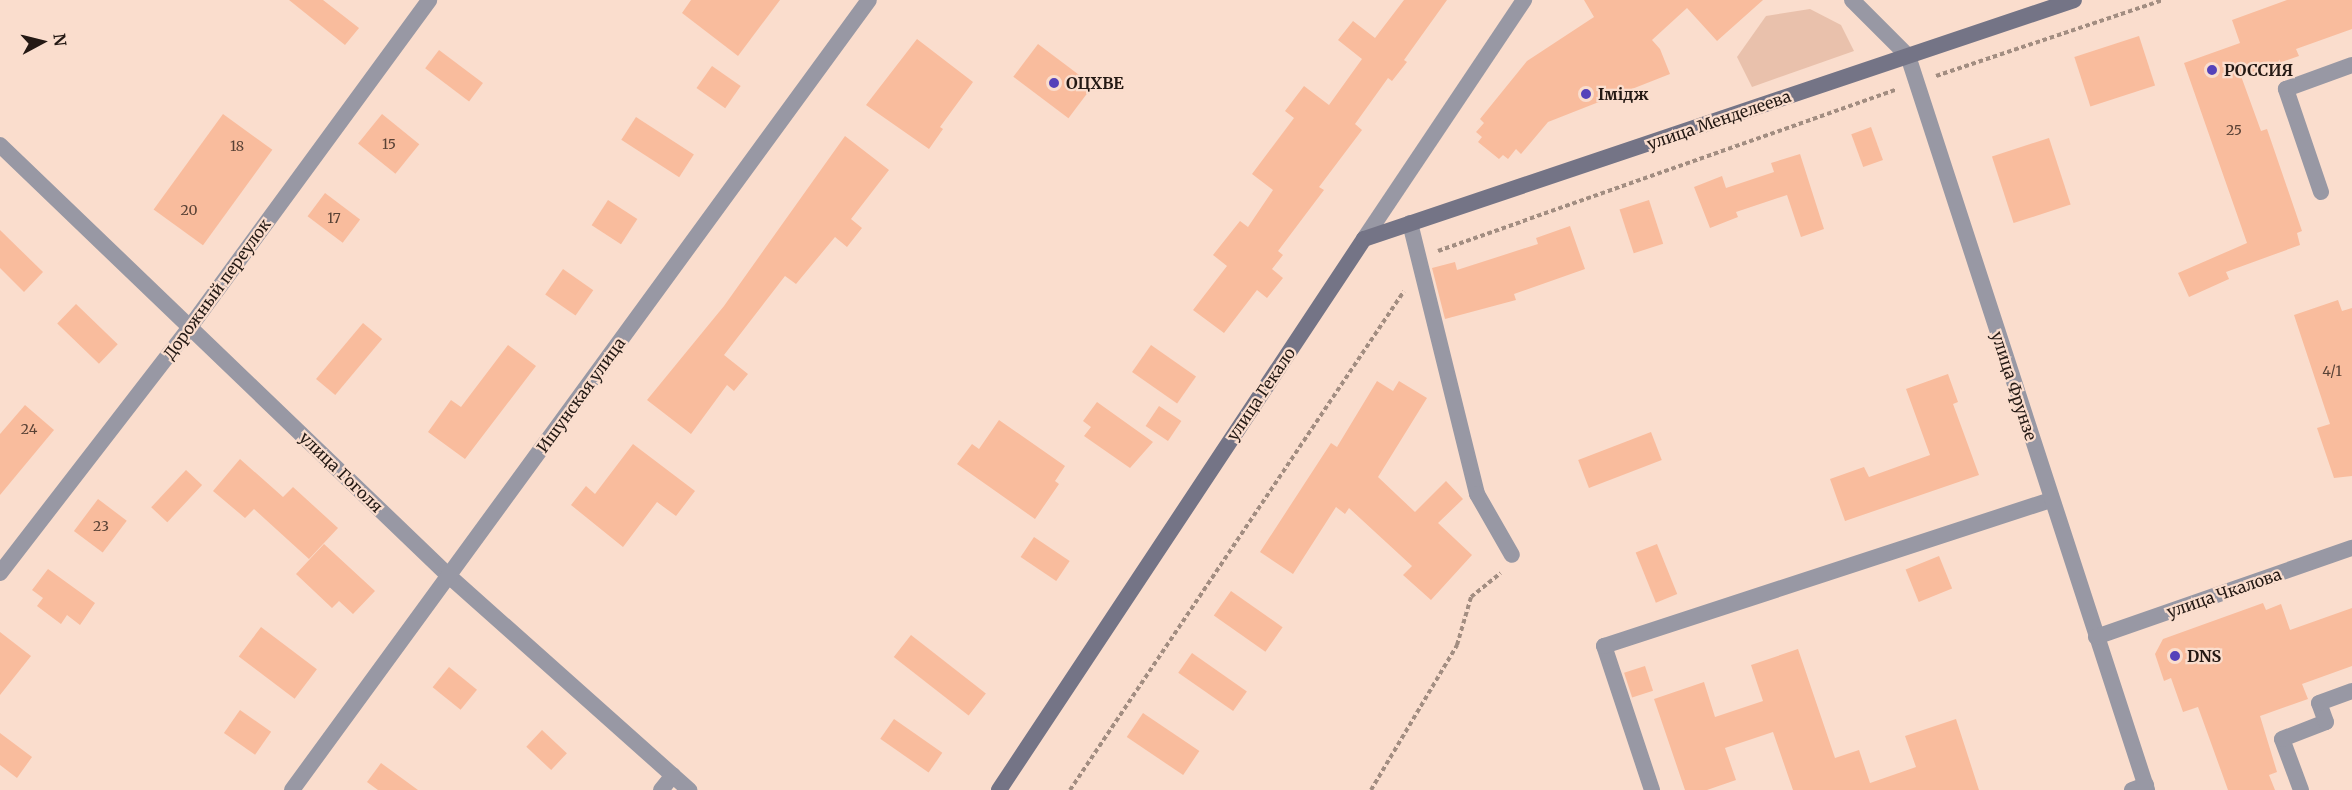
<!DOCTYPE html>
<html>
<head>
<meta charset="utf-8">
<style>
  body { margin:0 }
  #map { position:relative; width:2352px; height:790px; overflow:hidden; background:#faddcd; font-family:Merriweather,serif }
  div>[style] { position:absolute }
  .green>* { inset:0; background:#e9c1ac }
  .building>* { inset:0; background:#f9bc9d; transform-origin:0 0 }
  .path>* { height:4px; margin-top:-2px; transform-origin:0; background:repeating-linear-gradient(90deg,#a28d81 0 4.5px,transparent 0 7.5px) }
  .service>* { height:16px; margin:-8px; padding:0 8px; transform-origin:8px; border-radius:8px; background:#9898a4 }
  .minor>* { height:16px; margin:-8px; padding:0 8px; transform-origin:8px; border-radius:8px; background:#9898a4 }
  .secondary>* { height:16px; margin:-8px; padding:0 8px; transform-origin:8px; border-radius:8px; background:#747486 }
  .dots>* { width:16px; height:16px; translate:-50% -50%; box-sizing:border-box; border:3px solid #faddcd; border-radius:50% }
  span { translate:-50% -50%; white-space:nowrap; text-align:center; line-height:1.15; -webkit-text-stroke:4.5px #faddcd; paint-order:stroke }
  .number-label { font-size:14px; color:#594236 }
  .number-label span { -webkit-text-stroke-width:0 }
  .poi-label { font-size:16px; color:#241914; font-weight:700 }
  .left { translate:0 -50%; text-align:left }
  .street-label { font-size:16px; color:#241914 }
  .north { position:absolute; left:12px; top:12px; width:60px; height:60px; -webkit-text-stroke:4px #faddcd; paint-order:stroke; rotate:83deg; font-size:16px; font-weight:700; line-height:24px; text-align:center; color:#241914 }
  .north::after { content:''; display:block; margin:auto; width:21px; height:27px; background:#241914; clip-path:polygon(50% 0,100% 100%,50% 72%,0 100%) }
</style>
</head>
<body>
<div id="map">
  <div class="green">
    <div style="clip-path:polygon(1810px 9px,1841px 25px,1854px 51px,1752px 87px,1737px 57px,1766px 16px)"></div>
  </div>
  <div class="building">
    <div style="clip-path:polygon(289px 0,323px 0,359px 28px,345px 45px)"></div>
    <div style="clip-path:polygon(691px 0,780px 0,738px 56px,682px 13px)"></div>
    <div style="clip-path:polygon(1404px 0,1447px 0,1404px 60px,1407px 62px,1392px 81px,1388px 78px,1355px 124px,1362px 130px,1319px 187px,1324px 190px,1278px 251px,1283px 255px,1272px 269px,1283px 278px,1267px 298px,1257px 290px,1224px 333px,1193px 310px,1227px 266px,1213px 255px,1240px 221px,1248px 227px,1273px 190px,1252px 174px,1294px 118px,1285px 111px,1304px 86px,1329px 105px,1362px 59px,1338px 40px,1353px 21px,1375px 38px)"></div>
    <div style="clip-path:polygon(1584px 0,1763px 0,1717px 41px,1687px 8px,1652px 40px,1660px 49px,1670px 74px,1548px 122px,1521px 154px,1516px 149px,1508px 159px,1503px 155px,1499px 159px,1478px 142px,1482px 137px,1476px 132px,1484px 123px,1480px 119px,1527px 61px,1594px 17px)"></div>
    <div style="clip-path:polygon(2287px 0,2352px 0,2352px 29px,2296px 49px,2299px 56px,2241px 76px,2261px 131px,2267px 129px,2302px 231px,2297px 233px,2300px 245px,2226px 272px,2229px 279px,2189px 297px,2178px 273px,2247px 243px,2184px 63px,2240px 43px,2232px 20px)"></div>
    <div style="left:2139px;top:36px;width:52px;height:68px;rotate:72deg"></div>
    <div style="clip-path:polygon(917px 39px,973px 82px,940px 127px,943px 129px,929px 149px,866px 105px)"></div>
    <div style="left:1038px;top:44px;width:69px;height:41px;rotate:37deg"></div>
    <div style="left:439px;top:50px;width:55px;height:23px;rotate:37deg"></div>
    <div style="left:712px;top:66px;width:35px;height:27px;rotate:35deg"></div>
    <div style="left:223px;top:114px;width:61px;height:118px;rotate:36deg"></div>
    <div style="left:382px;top:114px;width:48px;height:38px;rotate:39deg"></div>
    <div style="left:636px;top:117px;width:69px;height:27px;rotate:33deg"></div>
    <div style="left:1871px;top:127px;width:35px;height:21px;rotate:70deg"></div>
    <div style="clip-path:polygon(845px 136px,889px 170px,851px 219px,862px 228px,847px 247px,835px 237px,796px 284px,785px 276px,724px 355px,748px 374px,734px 391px,727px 385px,691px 434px,647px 400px,724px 306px)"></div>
    <div style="left:2049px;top:138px;width:70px;height:60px;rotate:72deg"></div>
    <div style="clip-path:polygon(1800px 154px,1824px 229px,1801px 237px,1787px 195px,1736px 212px,1738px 217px,1710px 228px,1694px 187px,1722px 176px,1726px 188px,1774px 172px,1771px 163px)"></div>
    <div style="left:325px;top:193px;width:44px;height:29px;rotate:37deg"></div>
    <div style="left:608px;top:200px;width:35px;height:30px;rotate:33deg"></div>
    <div style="left:1649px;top:200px;width:46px;height:31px;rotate:72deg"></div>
    <div style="clip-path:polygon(1570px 226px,1585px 269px,1514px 294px,1516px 300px,1445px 319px,1432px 268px,1455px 262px,1457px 270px,1538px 244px,1536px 238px)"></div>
    <div style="clip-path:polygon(0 230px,43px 272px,24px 292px,0 268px)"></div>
    <div style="left:563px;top:269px;width:37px;height:31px;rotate:35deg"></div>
    <div style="clip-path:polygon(2338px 300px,2342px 311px,2352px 308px,2352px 476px,2334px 478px,2317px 428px,2330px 424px,2294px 315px)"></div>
    <div style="left:76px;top:304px;width:58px;height:27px;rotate:44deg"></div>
    <div style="left:363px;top:323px;width:25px;height:73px;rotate:40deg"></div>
    <div style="clip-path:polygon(508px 345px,536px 366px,465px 459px,428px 432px,451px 400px,461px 407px)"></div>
    <div style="left:1151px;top:345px;width:55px;height:33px;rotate:35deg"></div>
    <div style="clip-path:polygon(1948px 374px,1958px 402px,1953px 404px,1979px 475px,1845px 521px,1830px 479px,1864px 467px,1869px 477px,1930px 455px,1906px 389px)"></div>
    <div style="clip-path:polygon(1377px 381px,1393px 391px,1399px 381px,1427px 398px,1378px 477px,1415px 512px,1446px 481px,1463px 499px,1438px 523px,1472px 555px,1431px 600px,1403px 575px,1412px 566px,1349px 508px,1345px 514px,1336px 507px,1293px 574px,1260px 552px,1331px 443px,1337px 447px)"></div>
    <div style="clip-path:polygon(1097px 402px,1153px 442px,1130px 468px,1084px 436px,1091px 427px,1083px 421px)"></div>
    <div style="clip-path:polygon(25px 405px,54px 430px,0 495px,0 434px)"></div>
    <div style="left:1159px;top:406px;width:27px;height:24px;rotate:34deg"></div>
    <div style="clip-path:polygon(999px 420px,1065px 466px,1055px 481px,1059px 484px,1035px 519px,957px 464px,972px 444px,979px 449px)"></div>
    <div style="left:1651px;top:432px;width:30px;height:78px;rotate:69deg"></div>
    <div style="clip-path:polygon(633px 444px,695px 491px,676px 516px,657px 502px,623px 547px,571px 505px,586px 486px,595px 494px)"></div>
    <div style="clip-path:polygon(240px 459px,283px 497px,293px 487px,338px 528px,309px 559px,254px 509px,245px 518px,213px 491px)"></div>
    <div style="left:186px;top:470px;width:22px;height:51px;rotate:43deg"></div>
    <div style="left:98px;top:499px;width:36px;height:40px;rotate:37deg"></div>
    <div style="left:1034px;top:537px;width:43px;height:24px;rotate:34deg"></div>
    <div style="clip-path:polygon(324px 544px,375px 591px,353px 614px,339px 601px,332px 608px,296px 574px)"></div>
    <div style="left:1657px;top:544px;width:54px;height:23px;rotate:68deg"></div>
    <div style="left:1939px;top:556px;width:35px;height:36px;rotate:68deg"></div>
    <div style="clip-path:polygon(48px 569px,95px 603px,80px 625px,67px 615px,61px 624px,37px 606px,43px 598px,32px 590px)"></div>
    <div style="left:1231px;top:591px;width:63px;height:30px;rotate:35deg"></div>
    <div style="clip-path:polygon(2263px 603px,2266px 610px,2281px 604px,2290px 630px,2352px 608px,2352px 666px,2302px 684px,2308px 699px,2260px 716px,2277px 772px,2269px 775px,2275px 790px,2228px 790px,2198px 707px,2183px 712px,2171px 678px,2164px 681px,2155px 654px,2163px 639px)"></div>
    <div style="left:261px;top:627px;width:70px;height:37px;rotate:37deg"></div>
    <div style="clip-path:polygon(0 632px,31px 656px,0 695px)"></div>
    <div style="left:911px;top:635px;width:95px;height:28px;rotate:38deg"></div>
    <div style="clip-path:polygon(1798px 649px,1835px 758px,1859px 750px,1870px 783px,1916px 767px,1905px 736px,1956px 719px,1979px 790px,1793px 790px,1773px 732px,1725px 748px,1736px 780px,1707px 790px,1685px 790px,1654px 699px,1704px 682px,1715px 717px,1763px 701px,1751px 665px)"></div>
    <div style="left:1192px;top:653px;width:67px;height:24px;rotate:35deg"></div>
    <div style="left:1645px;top:666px;width:26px;height:22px;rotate:72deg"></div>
    <div style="left:449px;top:667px;width:36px;height:26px;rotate:39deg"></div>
    <div style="left:240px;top:710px;width:38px;height:28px;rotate:35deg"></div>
    <div style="left:1143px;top:713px;width:68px;height:29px;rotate:34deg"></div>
    <div style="left:894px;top:719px;width:59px;height:24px;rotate:35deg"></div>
    <div style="left:542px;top:730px;width:34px;height:23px;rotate:43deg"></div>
    <div style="clip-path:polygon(0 733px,32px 757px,17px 778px,0 765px)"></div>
    <div style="clip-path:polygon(381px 763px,418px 790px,378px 790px,367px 782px)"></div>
  </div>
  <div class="path">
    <div style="left:1936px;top:76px;width:239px;rotate:-18.5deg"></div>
    <div style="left:1438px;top:251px;width:487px;rotate:-19.4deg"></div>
    <div style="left:1070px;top:790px;width:600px;rotate:-56.2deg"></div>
    <div style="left:1371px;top:790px;width:169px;rotate:-59.3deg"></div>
    <div style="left:1457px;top:645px;width:50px;rotate:-73.7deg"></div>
    <div style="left:1471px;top:597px;width:38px;rotate:-39deg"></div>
  </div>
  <div class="service">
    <div style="left:2321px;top:192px;width:109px;rotate:-108.8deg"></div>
    <div style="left:2286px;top:89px;width:70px;rotate:-20deg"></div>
    <div style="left:1410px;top:223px;width:279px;rotate:76.1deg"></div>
    <div style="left:1477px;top:494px;width:70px;rotate:60.2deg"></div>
    <div style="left:1652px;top:790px;width:152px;rotate:-108.4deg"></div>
    <div style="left:1604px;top:646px;width:469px;rotate:-18.1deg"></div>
    <div style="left:2132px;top:790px;width:15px;rotate:-20deg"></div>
    <div style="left:2301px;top:790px;width:54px;rotate:-110.4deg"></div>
    <div style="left:2282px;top:739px;width:47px;rotate:-21.1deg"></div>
    <div style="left:2326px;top:722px;width:20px;rotate:-110deg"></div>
    <div style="left:2319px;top:703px;width:35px;rotate:-20deg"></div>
  </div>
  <div class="minor">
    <div style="left:1852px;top:0;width:79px;rotate:45deg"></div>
    <div style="left:1908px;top:56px;width:772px;rotate:71.96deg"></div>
    <div style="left:0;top:145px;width:622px;rotate:43.83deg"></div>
    <div style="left:449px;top:576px;width:322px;rotate:41.7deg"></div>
    <div style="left:1364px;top:239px;width:288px;rotate:-56.2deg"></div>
    <div style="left:0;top:573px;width:311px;rotate:-52.3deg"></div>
    <div style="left:190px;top:327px;width:405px;rotate:-53.8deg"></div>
    <div style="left:2096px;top:637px;width:271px;rotate:-19.2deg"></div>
    <div style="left:292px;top:790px;width:978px;rotate:-53.86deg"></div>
    <div style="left:661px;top:790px;width:19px;rotate:-51deg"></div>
  </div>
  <div class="secondary">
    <div style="left:999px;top:790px;width:661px;rotate:-56.48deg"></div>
    <div style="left:1364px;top:239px;width:749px;rotate:-18.6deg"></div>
  </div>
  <div class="dots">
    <div style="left:2212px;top:70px;background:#5542ba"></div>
    <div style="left:1054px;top:83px;background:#5542ba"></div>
    <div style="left:1586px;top:94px;background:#5542ba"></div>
    <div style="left:2175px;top:656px;background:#5542ba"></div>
  </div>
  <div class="number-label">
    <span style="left:2234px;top:130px">25</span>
    <span style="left:389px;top:144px">15</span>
    <span style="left:237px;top:146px">18</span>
    <span style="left:189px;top:210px">20</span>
    <span style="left:334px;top:218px">17</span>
    <span style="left:2332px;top:371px">4/1</span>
    <span style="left:29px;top:429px">24</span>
    <span style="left:101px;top:526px">23</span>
  </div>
  <div class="poi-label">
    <span class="left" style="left:2224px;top:70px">РОССИЯ</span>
    <span class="left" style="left:1066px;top:83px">ОЦХВЕ</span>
    <span class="left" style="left:1598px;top:94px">Імідж</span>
    <span class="left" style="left:2187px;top:656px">DNS</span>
  </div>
  <div class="street-label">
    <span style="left:1719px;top:120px;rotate:-19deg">улица Менделеева</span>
    <span style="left:217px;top:289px;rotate:-54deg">Дорожный переулок</span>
    <span style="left:2014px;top:386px;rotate:72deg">улица Фрунзе</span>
    <span style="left:1261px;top:394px;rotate:-56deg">улица Гекало</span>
    <span style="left:581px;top:395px;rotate:-54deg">Ишунская улица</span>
    <span style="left:341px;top:472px;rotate:44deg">улица Гоголя</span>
    <span style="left:2224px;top:593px;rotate:-19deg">улица Чкалова</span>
  </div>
  <div class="north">N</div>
</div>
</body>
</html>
